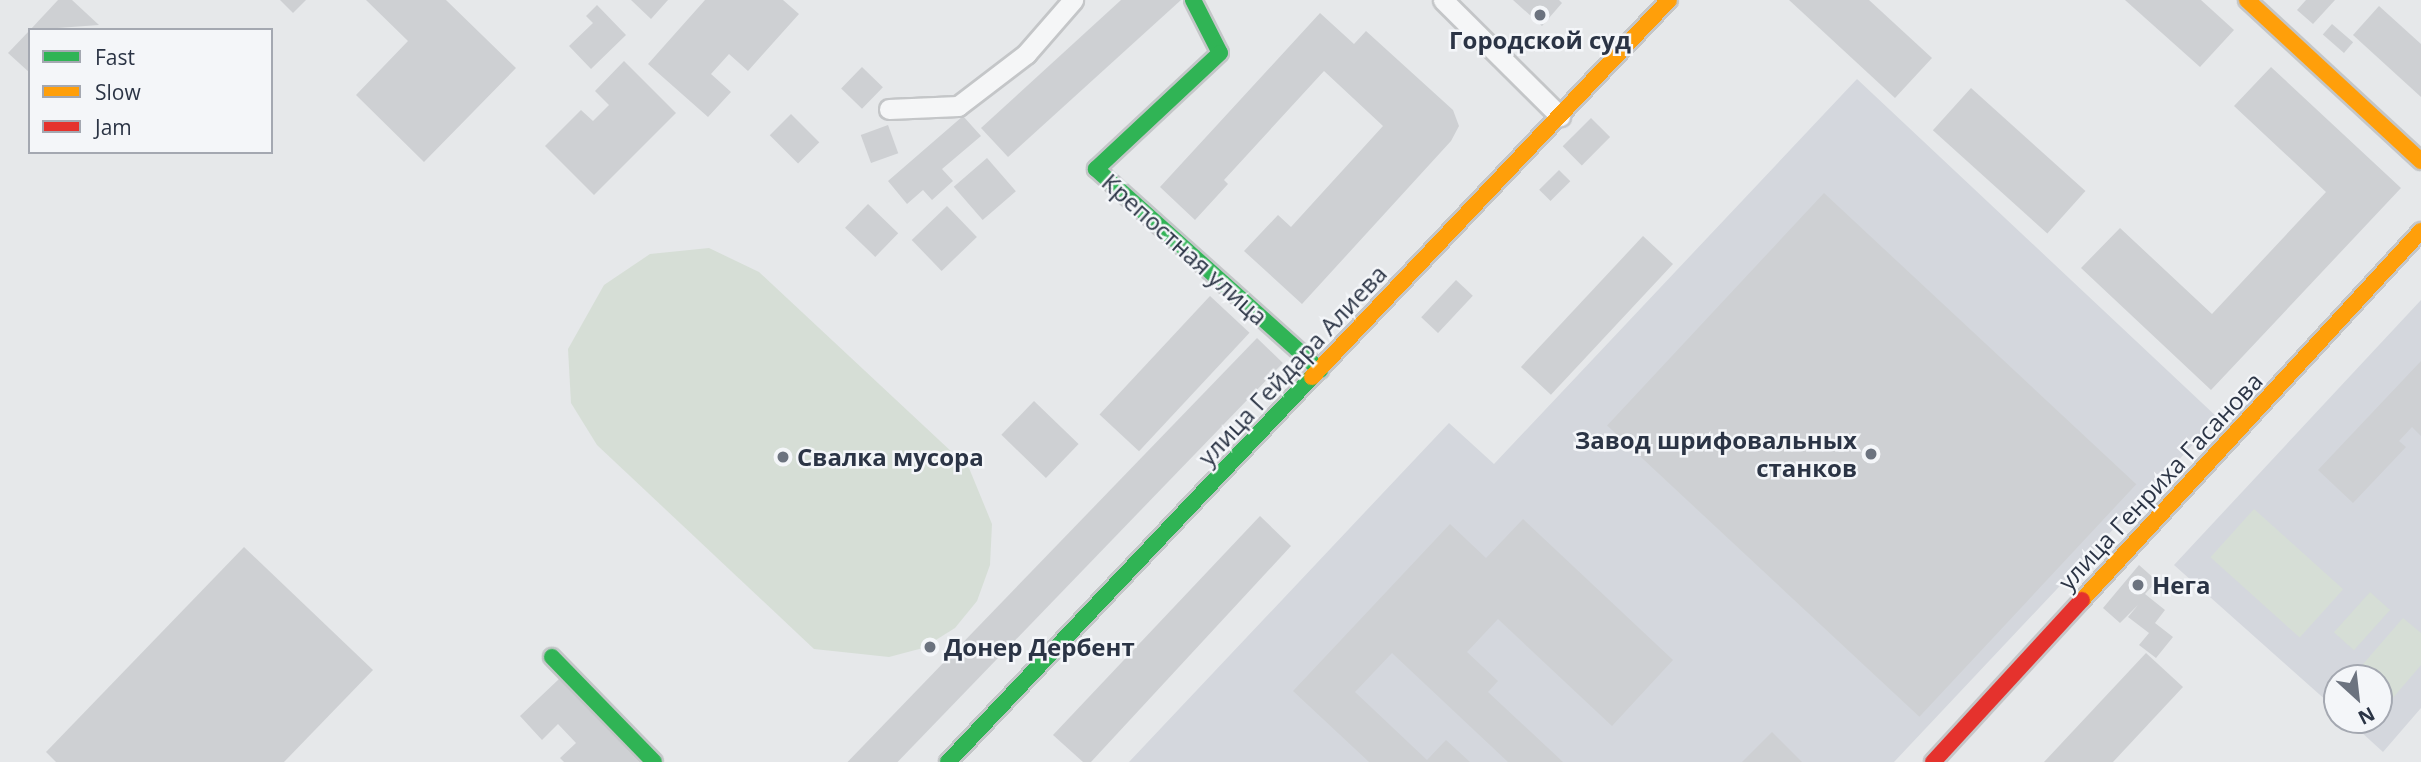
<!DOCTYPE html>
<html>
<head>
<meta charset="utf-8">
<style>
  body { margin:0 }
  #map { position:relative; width:2421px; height:762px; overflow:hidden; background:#e6e8ea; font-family:"Open Sans",sans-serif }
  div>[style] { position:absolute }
  .built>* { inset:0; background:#d4d7dd }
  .green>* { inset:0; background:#d6ded6; transform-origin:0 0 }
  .building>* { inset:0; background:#ced0d3; transform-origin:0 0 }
  .roads { filter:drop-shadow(2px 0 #c4c6c8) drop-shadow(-2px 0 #c4c6c8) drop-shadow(0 2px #c4c6c8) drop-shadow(0 -2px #c4c6c8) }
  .street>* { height:19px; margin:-9.5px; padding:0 9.5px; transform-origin:9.5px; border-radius:9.5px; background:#f5f6f7 }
  .fast>* { height:16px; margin:-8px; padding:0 8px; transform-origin:8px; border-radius:8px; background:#30b455 }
  .slow>* { height:16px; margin:-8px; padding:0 8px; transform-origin:8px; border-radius:8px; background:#ff9f0a }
  .jam>* { height:16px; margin:-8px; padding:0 8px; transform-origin:8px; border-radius:8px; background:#e5322d }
  .dots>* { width:19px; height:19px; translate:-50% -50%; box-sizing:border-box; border:4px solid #f4f6f9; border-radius:50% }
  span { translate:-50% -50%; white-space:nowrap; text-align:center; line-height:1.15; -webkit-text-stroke:5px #f4f6f9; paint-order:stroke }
  .poi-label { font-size:24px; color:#2b3445; font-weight:700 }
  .right { translate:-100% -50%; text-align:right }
  .left { translate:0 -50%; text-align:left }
  .street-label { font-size:24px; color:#2b3445 }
  .legend { position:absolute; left:28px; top:28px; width:245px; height:126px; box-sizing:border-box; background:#f4f6f9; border:2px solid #a4a8b1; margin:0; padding:9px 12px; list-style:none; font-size:21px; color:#2b3445 }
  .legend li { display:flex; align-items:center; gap:14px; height:35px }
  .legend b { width:35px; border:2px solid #a4a8b1 }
  .north { position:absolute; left:2323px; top:664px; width:70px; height:70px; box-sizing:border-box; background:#f4f6f9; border:2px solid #a4a8b1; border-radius:50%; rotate:153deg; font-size:19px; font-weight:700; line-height:28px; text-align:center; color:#2b3445 }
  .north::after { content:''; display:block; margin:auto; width:24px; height:32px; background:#6c737f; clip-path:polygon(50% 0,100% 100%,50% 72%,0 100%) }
</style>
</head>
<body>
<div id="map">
  <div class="built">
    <div style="clip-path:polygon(1857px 79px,2218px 418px,1894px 762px,1129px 762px,1449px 423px,1494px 464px)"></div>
    <div style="clip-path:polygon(2421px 300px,2421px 708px,2383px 752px,2348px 720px,2379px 720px,2379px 678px,2337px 678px,2337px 710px,2174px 565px)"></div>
  </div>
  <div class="green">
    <div style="clip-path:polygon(709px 248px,759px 272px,969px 468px,992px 524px,990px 565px,977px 601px,955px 628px,923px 648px,889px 657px,814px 649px,597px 445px,571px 403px,568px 349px,604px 285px,650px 254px)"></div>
    <div style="left:2254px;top:509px;width:120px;height:65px;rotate:42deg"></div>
    <div style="left:2370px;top:592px;width:27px;height:54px;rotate:42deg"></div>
    <div style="clip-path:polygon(2403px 618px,2421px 633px,2421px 665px,2380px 713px,2379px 678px,2351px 678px)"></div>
  </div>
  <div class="building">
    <div style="clip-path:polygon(58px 0,72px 0,99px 25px,30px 30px)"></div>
    <div style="clip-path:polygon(280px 0,306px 0,293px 13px)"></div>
    <div style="clip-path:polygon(366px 0,446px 0,516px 68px,424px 162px,356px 95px,408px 41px)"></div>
    <div style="clip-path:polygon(631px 0,668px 0,651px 19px)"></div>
    <div style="clip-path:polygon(705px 0,783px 0,799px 14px,748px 71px,729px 54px,711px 74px,731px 92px,708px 117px,648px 64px)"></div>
    <div style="clip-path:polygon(1121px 0,1181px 0,1008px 157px,981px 128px)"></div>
    <div style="clip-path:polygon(1513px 0,1559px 0,1562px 3px,1542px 26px)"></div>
    <div style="clip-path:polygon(1789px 0,1869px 0,1932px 58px,1895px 98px)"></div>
    <div style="clip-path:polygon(2125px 0,2201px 0,2234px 30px,2200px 67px)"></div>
    <div style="clip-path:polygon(2306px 0,2335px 0,2313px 24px,2297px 10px)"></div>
    <div style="clip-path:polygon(597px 5px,626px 35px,591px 69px,569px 46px,593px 23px,586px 16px)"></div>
    <div style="clip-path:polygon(2379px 6px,2421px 44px,2421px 97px,2353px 35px)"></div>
    <div style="clip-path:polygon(1320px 13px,1354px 44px,1366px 31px,1453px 110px,1459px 126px,1451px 141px,1302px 304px,1244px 251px,1278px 215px,1291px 227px,1383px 126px,1324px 71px,1224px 180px,1228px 184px,1195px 220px,1160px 187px)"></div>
    <div style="left:2332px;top:24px;width:28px;height:14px;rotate:41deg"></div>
    <div style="clip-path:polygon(30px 30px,30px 73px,8px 53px)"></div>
    <div style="clip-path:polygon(624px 61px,676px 113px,594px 195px,545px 146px,581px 110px,593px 121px,609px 105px,595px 91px)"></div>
    <div style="left:862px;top:67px;width:29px;height:30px;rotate:44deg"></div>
    <div style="clip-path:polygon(2271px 67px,2401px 188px,2211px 390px,2081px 268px,2120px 228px,2212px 314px,2326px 192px,2234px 106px)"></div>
    <div style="left:1971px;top:88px;width:154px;height:57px;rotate:42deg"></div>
    <div style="left:791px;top:114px;width:40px;height:30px;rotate:45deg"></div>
    <div style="clip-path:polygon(963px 116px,981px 136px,942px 169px,953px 181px,932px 200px,923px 190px,907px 204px,888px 181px)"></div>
    <div style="left:1591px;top:118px;width:27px;height:40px;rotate:45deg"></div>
    <div style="left:888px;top:125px;width:30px;height:29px;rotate:70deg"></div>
    <div style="left:987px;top:158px;width:44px;height:44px;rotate:49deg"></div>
    <div style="left:1559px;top:170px;width:16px;height:28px;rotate:45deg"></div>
    <div style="left:1824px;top:193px;width:427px;height:318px;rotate:43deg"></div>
    <div style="left:868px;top:204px;width:42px;height:33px;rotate:44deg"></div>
    <div style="left:947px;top:206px;width:43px;height:49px;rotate:46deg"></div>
    <div style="left:1643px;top:236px;width:41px;height:179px;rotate:43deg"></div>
    <div style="left:1456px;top:280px;width:23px;height:51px;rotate:43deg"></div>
    <div style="left:1210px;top:296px;width:54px;height:162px;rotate:43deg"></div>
    <div style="left:1257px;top:338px;width:36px;height:594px;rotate:44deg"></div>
    <div style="clip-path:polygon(2421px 361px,2421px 436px,2412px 427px,2399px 441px,2406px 447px,2353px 503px,2318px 470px)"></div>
    <div style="left:1034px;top:401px;width:62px;height:47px;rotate:44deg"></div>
    <div style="clip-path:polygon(1260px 516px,1291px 546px,1091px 762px,1083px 762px,1053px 735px)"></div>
    <div style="clip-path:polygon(1523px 519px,1673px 660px,1612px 726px,1498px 619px,1467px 652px,1498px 681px,1488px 692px,1563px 762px,1508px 762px,1392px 653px,1355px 692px,1427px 760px,1446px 740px,1470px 762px,1369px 762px,1293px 691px,1450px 524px,1486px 558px)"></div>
    <div style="clip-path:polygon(244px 547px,373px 670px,284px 762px,56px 762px,46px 752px)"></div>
    <div style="clip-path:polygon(2139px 565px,2157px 581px,2145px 594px,2165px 610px,2155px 623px,2173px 637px,2156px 658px,2139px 645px,2149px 633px,2128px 617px,2138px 605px,2120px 623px,2103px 608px)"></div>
    <div style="clip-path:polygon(2146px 653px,2183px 687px,2113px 762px,2044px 762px)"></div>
    <div style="clip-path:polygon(559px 679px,639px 762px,564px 762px,560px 758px,576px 743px,558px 724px,542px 740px,520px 716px)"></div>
    <div style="clip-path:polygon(1772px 732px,1802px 762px,1742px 762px)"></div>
  </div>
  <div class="roads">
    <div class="street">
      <div style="left:1443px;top:0;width:165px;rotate:44.8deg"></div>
      <div style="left:889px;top:109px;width:69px;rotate:-2.5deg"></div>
      <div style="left:958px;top:106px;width:86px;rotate:-37.4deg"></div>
      <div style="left:1026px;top:54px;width:72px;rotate:-49deg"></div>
    </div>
    <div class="fast">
      <div style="left:1193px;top:0;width:59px;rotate:63deg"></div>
      <div style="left:1220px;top:53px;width:170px;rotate:136.9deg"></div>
      <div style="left:1096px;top:169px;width:301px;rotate:41.9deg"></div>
      <div style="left:552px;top:657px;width:146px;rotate:45.8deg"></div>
      <div style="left:948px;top:762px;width:530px;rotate:-46.61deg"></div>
    </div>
    <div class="slow">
      <div style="left:2247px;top:0;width:237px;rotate:42.8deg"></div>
      <div style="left:1312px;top:377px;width:519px;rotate:-46.56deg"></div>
      <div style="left:2082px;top:600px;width:501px;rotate:-47.43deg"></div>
    </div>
    <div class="jam">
      <div style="left:1933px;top:762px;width:220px;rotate:-47.4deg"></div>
    </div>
  </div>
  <div class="dots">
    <div style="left:1540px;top:15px;background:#6c737f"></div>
    <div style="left:1871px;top:454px;background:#6c737f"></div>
    <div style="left:783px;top:457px;background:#6c737f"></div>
    <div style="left:2138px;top:585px;background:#6c737f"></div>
    <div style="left:930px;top:647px;background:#6c737f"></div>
  </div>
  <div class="poi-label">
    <span style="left:1540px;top:40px">Городской суд</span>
    <span class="right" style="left:1857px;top:454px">Завод шрифовальных<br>станков</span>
    <span class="left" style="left:797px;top:457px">Свалка мусора</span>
    <span class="left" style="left:2152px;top:585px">Нега</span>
    <span class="left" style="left:944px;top:647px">Донер Дербент</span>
  </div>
  <div class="street-label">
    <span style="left:1185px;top:249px;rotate:42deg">Крепостная улица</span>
    <span style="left:1292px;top:365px;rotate:-47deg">улица Гейдара Алиева</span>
    <span style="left:2160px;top:481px;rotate:-47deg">улица Генриха Гасанова</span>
  </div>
  <ul class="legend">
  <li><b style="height:9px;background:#30b455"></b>Fast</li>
  <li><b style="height:9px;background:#ff9f0a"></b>Slow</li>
  <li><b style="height:9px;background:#e5322d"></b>Jam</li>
  </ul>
  <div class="north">N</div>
</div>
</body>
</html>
